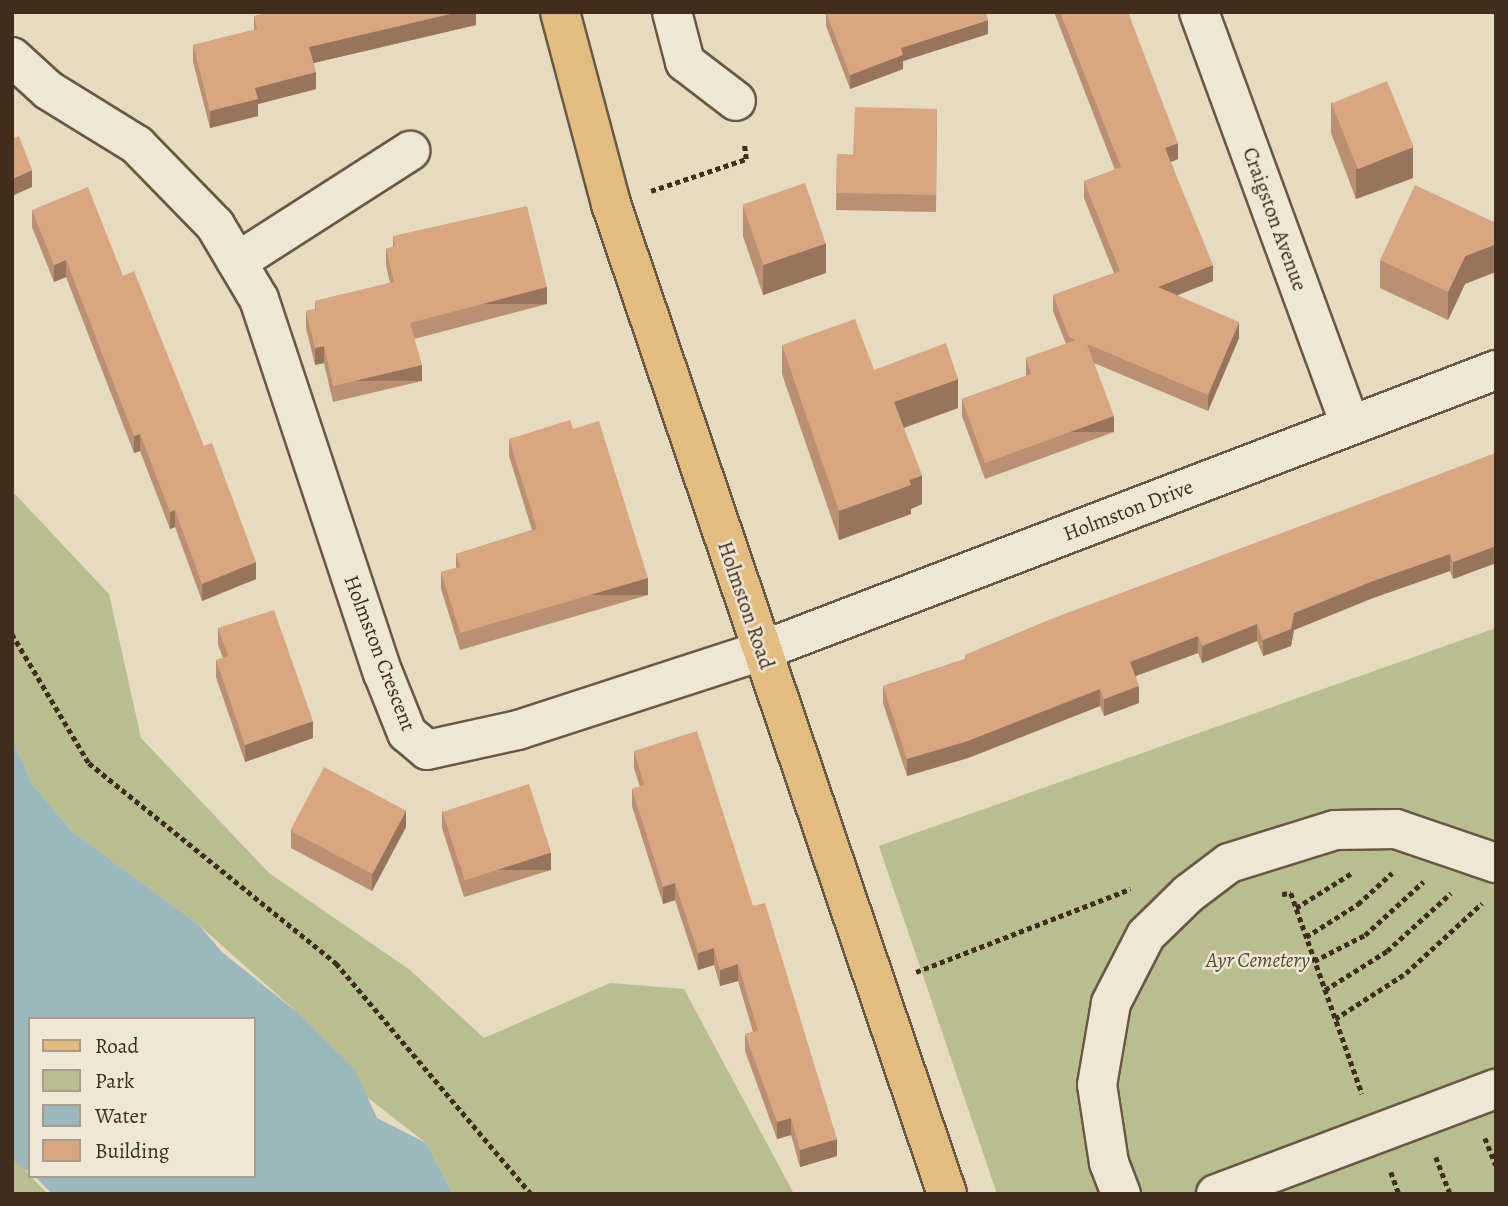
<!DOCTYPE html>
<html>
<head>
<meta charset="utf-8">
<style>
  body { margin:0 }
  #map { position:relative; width:1508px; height:1206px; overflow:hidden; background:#e6dabf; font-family:Alegreya,serif }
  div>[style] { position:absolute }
  .green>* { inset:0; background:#b9be8f }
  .water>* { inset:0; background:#9bb8bd }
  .path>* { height:4.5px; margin-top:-2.25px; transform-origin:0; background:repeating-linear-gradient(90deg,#412c1d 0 5px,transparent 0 8.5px) }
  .roads { filter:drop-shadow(2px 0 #6a5846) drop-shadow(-2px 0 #6a5846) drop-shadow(0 2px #6a5846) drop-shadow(0 -2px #6a5846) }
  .minor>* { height:38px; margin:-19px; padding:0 19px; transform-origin:19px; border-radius:19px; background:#efe7d5 }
  .major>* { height:38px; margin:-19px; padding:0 19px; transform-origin:19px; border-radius:19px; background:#e3bd80 }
  .wall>* { inset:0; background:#ba9070 }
  .shaded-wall>* { inset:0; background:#97755b; transform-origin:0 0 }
  .building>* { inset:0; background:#d8a782; transform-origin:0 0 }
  span { translate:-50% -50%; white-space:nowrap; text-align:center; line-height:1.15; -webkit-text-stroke:5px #efe7d5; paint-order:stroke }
  .street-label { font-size:21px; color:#412c1d }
  .park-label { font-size:21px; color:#594934; font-style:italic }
  .frame { position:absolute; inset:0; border:14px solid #412c1d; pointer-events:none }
  .legend { position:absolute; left:28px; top:1017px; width:228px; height:161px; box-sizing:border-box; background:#efe7d5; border:2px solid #a99c8b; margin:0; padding:9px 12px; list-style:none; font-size:21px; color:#412c1d }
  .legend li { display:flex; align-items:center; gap:14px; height:35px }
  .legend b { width:35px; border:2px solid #a99c8b }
</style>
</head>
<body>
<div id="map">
  <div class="green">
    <div style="clip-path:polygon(12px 491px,109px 594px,141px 738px,269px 873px,410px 970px,484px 1038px,610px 983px,684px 989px,794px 1194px,453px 1194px,426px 1143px,368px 1098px,339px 1054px,298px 1013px,199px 925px,73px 832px,32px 784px,12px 737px)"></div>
    <div style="clip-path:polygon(1496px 628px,1496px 1194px,997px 1194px,879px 846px)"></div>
    <div style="clip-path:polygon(12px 1154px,30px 1176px,48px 1194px,12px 1194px)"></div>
  </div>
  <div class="water">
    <div style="clip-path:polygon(12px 737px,32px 784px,73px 832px,199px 925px,222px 952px,298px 1013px,355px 1070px,377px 1118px,426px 1143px,453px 1194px,52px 1194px,35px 1176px,254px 1176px,254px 1019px,30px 1019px,30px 1173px,12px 1160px)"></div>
  </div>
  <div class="path">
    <div style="left:651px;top:191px;width:100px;rotate:-18.6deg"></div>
    <div style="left:746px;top:159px;width:16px;rotate:-97deg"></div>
    <div style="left:12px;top:634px;width:150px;rotate:59.2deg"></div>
    <div style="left:89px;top:763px;width:318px;rotate:39deg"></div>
    <div style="left:336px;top:963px;width:302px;rotate:49.8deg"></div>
    <div style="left:1282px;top:894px;width:9px;rotate:-6deg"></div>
    <div style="left:1291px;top:893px;width:213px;rotate:70.5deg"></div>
    <div style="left:1296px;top:908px;width:66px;rotate:-32deg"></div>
    <div style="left:1306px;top:937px;width:62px;rotate:-32.4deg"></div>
    <div style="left:1358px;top:904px;width:46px;rotate:-42.4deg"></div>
    <div style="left:1314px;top:961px;width:57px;rotate:-27deg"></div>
    <div style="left:1365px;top:935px;width:79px;rotate:-42.4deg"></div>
    <div style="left:916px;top:972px;width:230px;rotate:-21.2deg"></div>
    <div style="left:1325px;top:990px;width:73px;rotate:-32.2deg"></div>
    <div style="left:1387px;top:951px;width:86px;rotate:-42.2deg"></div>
    <div style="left:1335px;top:1019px;width:85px;rotate:-32.9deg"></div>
    <div style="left:1406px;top:973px;width:103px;rotate:-42.6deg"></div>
    <div style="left:1485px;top:1138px;width:29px;rotate:68deg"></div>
    <div style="left:1436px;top:1157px;width:40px;rotate:69deg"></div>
    <div style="left:1391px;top:1172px;width:23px;rotate:70deg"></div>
  </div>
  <div class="roads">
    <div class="minor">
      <div style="left:672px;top:12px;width:52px;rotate:75.4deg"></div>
      <div style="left:685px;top:62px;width:64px;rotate:37.4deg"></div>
      <div style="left:1199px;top:12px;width:440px;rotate:69.9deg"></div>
      <div style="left:12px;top:57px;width:49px;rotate:42.5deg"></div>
      <div style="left:48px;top:90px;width:105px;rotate:31.7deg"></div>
      <div style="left:137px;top:145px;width:112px;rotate:45.7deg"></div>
      <div style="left:215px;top:225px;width:86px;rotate:59.3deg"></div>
      <div style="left:259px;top:299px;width:394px;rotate:71.7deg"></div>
      <div style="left:383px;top:673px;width:65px;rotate:68.2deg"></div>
      <div style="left:407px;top:733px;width:26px;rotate:40deg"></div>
      <div style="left:427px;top:750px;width:93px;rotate:-12.4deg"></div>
      <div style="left:518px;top:730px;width:256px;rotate:-18deg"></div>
      <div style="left:761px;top:651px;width:787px;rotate:-20.92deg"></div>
      <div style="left:237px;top:262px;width:206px;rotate:-32.7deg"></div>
      <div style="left:1121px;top:1194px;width:33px;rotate:-111deg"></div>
      <div style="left:1109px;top:1163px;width:79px;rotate:-98.7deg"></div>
      <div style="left:1097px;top:1085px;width:83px;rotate:-80.3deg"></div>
      <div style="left:1111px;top:1003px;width:76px;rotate:-62.8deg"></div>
      <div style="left:1146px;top:935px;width:59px;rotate:-44.3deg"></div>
      <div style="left:1188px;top:894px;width:51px;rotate:-37.1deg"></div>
      <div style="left:1229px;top:863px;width:111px;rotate:-17.3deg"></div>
      <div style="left:1335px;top:830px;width:61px;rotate:-0.9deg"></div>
      <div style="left:1396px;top:829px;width:106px;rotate:18.8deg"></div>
      <div style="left:1216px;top:1194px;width:299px;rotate:-20.6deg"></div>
    </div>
    <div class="major">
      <div style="left:560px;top:12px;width:199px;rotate:75.1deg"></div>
      <div style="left:611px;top:204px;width:1045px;rotate:71.25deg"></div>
    </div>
  </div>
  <div class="wall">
    <div style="clip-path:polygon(476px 12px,476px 25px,314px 63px,316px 89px,258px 104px,258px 116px,210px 128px,193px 62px,193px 45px,254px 30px,254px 16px)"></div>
    <div style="clip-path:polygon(826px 12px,988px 34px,903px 61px,903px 69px,850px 89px,826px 26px)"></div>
    <div style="clip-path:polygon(1054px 12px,1128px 12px,1178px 159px,1171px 162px,1213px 281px,1177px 295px,1239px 338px,1208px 411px,1094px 363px,1114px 432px,985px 479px,962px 416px,962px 399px,1026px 376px,1026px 358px,1066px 344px,1053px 311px,1053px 295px,1114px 273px,1084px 198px,1084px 181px,1115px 170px)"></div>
    <div style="clip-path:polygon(1331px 102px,1413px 178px,1356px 199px,1331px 133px)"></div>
    <div style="clip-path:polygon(937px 109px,936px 212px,836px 210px,837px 154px,853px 155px)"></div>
    <div style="clip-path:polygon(743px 206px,826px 273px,763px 295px,743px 236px)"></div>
    <div style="clip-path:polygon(32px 210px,123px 276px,256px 579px,202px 601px,175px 527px,170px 529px,140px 451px,134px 453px,66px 277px,54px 282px,32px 227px)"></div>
    <div style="clip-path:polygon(393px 236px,547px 304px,414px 339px,422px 381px,333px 402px,324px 363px,315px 365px,306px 328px,306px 311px,315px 309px,315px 301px,390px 283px,386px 265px,386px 249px,393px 247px)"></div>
    <div style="clip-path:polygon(1380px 260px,1465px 284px,1448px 320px,1380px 288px)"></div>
    <div style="clip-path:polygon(782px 345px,874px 370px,958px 408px,904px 428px,922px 504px,911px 509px,911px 514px,839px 540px,782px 374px)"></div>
    <div style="clip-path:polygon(573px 429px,648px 595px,460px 650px,441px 589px,441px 572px,456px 568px,456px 554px,532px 530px,509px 456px,509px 439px)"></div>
    <div style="clip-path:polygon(1496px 453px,1496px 563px,1453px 579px,1450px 571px,1373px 598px,1294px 630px,1291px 646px,1263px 656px,1257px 641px,1202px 663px,1198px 653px,1136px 676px,1139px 703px,1104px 716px,1100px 706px,968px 758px,907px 776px,883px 703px,883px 686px,965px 659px,965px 655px)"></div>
    <div style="clip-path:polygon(218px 628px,313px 738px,245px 762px,216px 677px,216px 660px,223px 658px,218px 645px)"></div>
    <div style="clip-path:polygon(634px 751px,753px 906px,837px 1156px,800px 1167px,791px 1135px,777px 1139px,745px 1051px,745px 1034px,753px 1032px,738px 981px,720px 986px,714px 965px,698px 970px,675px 900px,663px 904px,632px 806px,632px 789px,640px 787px,634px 768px)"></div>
    <div style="clip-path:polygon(442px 811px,551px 870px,464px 897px,442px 828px)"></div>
    <div style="clip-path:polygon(406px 827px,372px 891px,291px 848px,291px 831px)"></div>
  </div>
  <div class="shaded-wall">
    <div style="clip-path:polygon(459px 12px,476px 12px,476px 25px,309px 64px,309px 47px)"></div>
    <div style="clip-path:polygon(988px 20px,988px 34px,903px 61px,903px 69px,850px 89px,850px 75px,901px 48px)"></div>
    <div style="clip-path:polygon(316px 72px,316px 89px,258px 104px,258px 116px,210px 128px,210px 111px,255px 88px)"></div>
    <div style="clip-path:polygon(1178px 143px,1178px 159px,1165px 164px,1165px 148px)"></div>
    <div style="clip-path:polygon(1413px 147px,1413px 178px,1356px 199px,1356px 169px)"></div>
    <div style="clip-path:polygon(32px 170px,32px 187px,12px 196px,12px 179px)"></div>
    <div style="clip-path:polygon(826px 243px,826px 273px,763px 295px,763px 265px)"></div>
    <div style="clip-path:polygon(1496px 244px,1496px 272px,1465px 284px,1448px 320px,1448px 292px,1465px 256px)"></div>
    <div style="clip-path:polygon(66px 260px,66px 277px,54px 282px,54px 265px)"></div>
    <div style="clip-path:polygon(1213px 265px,1213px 281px,1158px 303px,1158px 287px)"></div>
    <div style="left:547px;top:287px;width:17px;height:142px;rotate:90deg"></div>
    <div style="clip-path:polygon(1239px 322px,1239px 338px,1208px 411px,1208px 395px)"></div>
    <div style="clip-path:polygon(324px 346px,324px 363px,315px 365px,315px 348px)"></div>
    <div style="left:422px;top:365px;width:16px;height:91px;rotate:90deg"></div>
    <div style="clip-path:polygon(958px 379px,958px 408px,894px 431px,894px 402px)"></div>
    <div style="left:1114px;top:416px;width:16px;height:137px;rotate:90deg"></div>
    <div style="clip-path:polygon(140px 434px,140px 451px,134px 453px,134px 436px)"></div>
    <div style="clip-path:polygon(922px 475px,922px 504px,911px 509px,911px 514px,839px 540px,839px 511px)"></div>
    <div style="clip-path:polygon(175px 510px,175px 527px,170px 529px,170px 512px)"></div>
    <div style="clip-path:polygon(1496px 546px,1496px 563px,1453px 579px,1453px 562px)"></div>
    <div style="clip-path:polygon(1450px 554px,1450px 571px,1373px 598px,1294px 630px,1291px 646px,1263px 656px,1263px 640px,1294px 613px,1373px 581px)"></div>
    <div style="clip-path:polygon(256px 562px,256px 579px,202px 601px,202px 584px)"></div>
    <div style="left:648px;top:578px;width:17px;height:196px;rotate:90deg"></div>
    <div style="clip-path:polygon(1257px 624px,1257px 641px,1202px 663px,1202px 646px)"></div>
    <div style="clip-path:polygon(1198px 636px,1198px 653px,1130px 678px,1130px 662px)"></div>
    <div style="clip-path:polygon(1139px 686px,1139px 703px,1104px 716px,1104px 699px)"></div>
    <div style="clip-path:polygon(1100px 689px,1100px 706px,968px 758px,907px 776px,907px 759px)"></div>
    <div style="clip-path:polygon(313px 721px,313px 738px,245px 762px,245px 745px)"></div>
    <div style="clip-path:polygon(406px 810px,406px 827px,372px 891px,372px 874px)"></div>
    <div style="left:551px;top:853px;width:17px;height:91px;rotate:90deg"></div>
    <div style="clip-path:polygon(675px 883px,675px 900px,663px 904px,663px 887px)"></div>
    <div style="clip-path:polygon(714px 948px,714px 965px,698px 970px,698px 953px)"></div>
    <div style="clip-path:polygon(738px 964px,738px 981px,720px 986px,720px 970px)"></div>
    <div style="clip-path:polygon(791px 1118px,791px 1135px,777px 1139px,777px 1122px)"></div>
    <div style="clip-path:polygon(837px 1139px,837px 1156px,800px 1167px,800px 1150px)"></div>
  </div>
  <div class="building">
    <div style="clip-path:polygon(270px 12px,459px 12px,309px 47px,316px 72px,255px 88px,258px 99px,210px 111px,193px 45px,257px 29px,254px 16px)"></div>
    <div style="clip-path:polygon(826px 12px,986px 12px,988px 20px,901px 48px,903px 55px,850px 75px)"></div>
    <div style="clip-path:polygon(1060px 12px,1128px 12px,1178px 143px,1165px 148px,1213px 265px,1158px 287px,1239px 322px,1208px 395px,1087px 344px,1114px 416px,985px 463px,962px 399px,1031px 374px,1026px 358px,1076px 340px,1069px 337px,1053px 295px,1120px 271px,1084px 181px,1121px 167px)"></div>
    <div style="left:1387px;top:81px;width:71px;height:60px;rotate:68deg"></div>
    <div style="clip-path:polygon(855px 107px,937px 109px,936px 195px,836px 193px,837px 154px,853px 155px)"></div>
    <div style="clip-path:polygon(19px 136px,32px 170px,12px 179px,12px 139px)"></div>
    <div style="left:805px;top:183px;width:64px;height:66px;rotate:71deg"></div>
    <div style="clip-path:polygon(1415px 185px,1496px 223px,1496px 244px,1465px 256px,1448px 292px,1380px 260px)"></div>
    <div style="clip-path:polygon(88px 187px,123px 276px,134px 271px,204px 446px,212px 443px,256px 562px,202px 584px,175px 510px,170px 512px,140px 434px,134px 436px,66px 260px,54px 265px,32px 210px)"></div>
    <div style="clip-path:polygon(527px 206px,547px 287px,410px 323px,422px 365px,333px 386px,324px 346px,315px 348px,306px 311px,316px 309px,315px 301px,394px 282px,386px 249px,395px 246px,393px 236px)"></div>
    <div style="clip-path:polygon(855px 319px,874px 370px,946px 343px,958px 379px,894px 402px,922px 475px,909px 480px,911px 485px,839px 511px,782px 345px)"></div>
    <div style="clip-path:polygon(570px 420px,573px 429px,599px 421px,648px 578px,460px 633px,441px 572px,460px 567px,456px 554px,537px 529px,509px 439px)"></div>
    <div style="clip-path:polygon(1496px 453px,1496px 546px,1453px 562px,1450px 554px,1373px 581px,1294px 613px,1291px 629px,1263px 640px,1257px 624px,1202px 646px,1198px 636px,1130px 662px,1139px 686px,1104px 699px,1100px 689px,968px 741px,907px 759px,883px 686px,966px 659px,965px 655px,1051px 619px)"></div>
    <div style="clip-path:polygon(274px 610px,313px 721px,245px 745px,216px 660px,228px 656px,218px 628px)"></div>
    <div style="clip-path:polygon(697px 731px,753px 906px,765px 903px,837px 1139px,800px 1150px,791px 1118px,777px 1122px,745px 1034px,758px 1031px,738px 964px,720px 970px,714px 948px,698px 953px,675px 883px,663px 887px,632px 789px,644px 785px,634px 751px)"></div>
    <div style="left:324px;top:767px;width:93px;height:72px;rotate:28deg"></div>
    <div style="left:529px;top:784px;width:72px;height:91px;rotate:72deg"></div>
  </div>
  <div class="street-label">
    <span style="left:1275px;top:219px;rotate:70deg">Craigston Avenue</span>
    <span style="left:1128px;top:510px;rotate:-21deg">Holmston Drive</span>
    <span style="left:746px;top:605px;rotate:71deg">Holmston Road</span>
    <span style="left:380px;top:653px;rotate:69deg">Holmston Crescent</span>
  </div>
  <div class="park-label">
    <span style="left:1258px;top:960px">Ayr Cemetery</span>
  </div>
  <div class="frame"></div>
  <ul class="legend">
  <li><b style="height:9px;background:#e3bd80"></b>Road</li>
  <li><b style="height:19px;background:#b9be8f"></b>Park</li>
  <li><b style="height:19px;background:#9bb8bd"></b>Water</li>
  <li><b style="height:19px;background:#d8a782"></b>Building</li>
  </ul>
</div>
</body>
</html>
